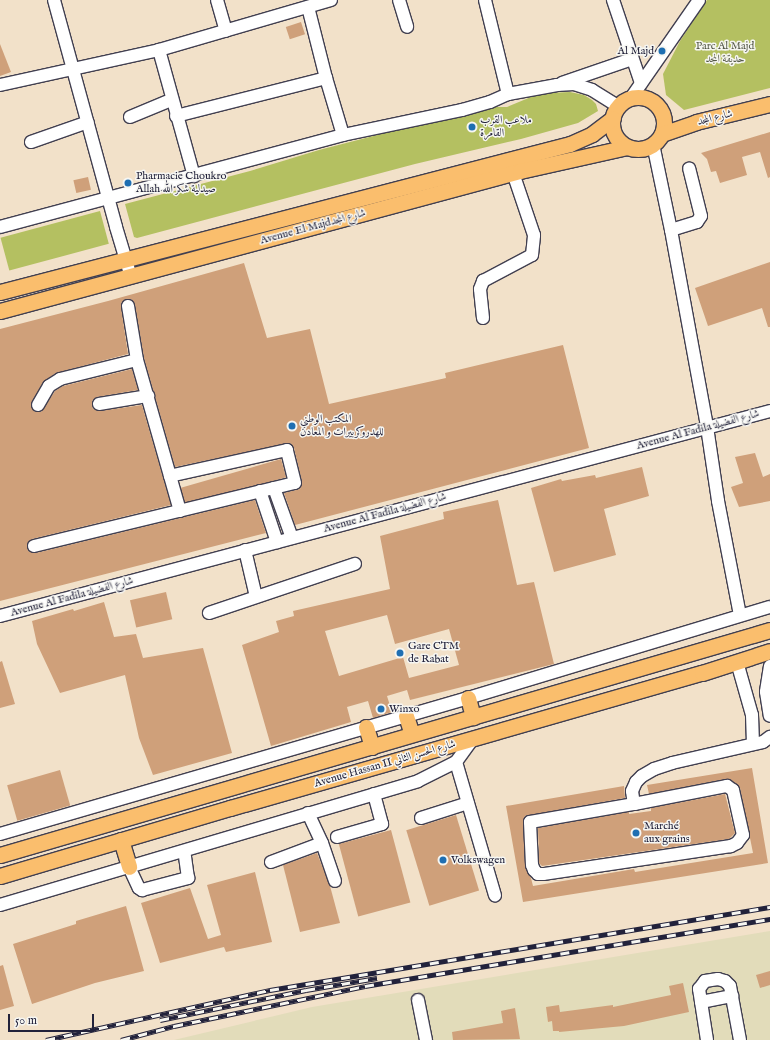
<!DOCTYPE html>
<html>
<head>
<meta charset="utf-8">
<style>
  body { margin:0 }
  #map { position:relative; width:770px; height:1040px; overflow:hidden; background:#f2e1c9; font-family:"IM FELL English",Amiri,serif }
  div>[style] { position:absolute }
  .built>* { inset:0; background:#e2dcba }
  .green>* { inset:0; background:#b4c061; transform-origin:0 0 }
  .building>* { inset:0; background:#cfa07a; transform-origin:0 0 }
  .roads { filter:drop-shadow(1px 0 #413f50) drop-shadow(-1px 0 #413f50) drop-shadow(0 1px #413f50) drop-shadow(0 -1px #413f50) }
  .minor>* { height:12px; margin:-6px; padding:0 6px; transform-origin:6px; border-radius:6px; background:#fff }
  .major>* { height:15px; margin:-7.5px; padding:0 7.5px; transform-origin:7.5px; border-radius:7.5px; background:#fabe6d }
  .major>.ring { margin:-7.5px; padding:0; box-sizing:content-box; background:none; border:15px solid #fabe6d; border-radius:50% }
  .rail>* { height:4.5px; margin-top:-2.25px; transform-origin:0; background:repeating-linear-gradient(90deg,#f6f6f2 0 9px,#22223b 0 18px); box-sizing:border-box; border-block:1px solid #22223b }
  .dots>* { width:11px; height:11px; translate:-50% -50%; box-sizing:border-box; border:2px solid #f6f6f2; border-radius:50% }
  span { translate:-50% -50%; white-space:nowrap; text-align:center; line-height:1.15; -webkit-text-stroke:3px #f6f6f2; paint-order:stroke }
  .park-label { font-size:11px; color:#555948 }
  .poi-label { font-size:11px; color:#22223b }
  .right { translate:-100% -50%; text-align:right }
  .left { translate:0 -50%; text-align:left }
  .street-label { font-size:11px; color:#22223b }
  .scale { position:absolute; left:8px; top:1014px; width:86px; height:18px; box-sizing:border-box; border:2px solid #22223b; border-top:0; padding-left:5px; font-size:12px; line-height:14px; white-space:nowrap; color:#22223b; -webkit-text-stroke:3px #f6f6f2; paint-order:stroke }
</style>
</head>
<body>
<div id="map">
  <div class="built">
    <div style="clip-path:polygon(770px 931px,770px 1040px,174px 1040px,312px 1007px)"></div>
  </div>
  <div class="green">
    <div style="clip-path:polygon(707px 0,770px 0,770px 88px,684px 110px,666px 95px,663px 74px,680px 41px)"></div>
    <div style="clip-path:polygon(570px 92px,584px 95px,592px 100px,596px 104px,598px 111px,578px 123px,521px 139px,415px 164px,137px 238px,134px 237px,125px 204px,250px 171px,319px 150px,486px 107px,507px 107px,531px 97px,548px 93px)"></div>
    <div style="left:100px;top:211px;width:34px;height:103px;rotate:75deg"></div>
  </div>
  <div class="building">
    <div style="left:301px;top:22px;width:13px;height:16px;rotate:72deg"></div>
    <div style="clip-path:polygon(0 44px,11px 72px,0 76px)"></div>
    <div style="clip-path:polygon(770px 132px,770px 177px,768px 178px,760px 152px,742px 157px,747px 175px,720px 183px,716px 171px,711px 172px,707px 159px,701px 153px)"></div>
    <div style="left:88px;top:177px;width:13px;height:15px;rotate:77deg"></div>
    <div style="clip-path:polygon(770px 262px,770px 327px,768px 327px,762px 308px,708px 326px,695px 288px)"></div>
    <div style="clip-path:polygon(244px 263px,267px 338px,310px 329px,329px 404px,446px 378px,445px 373px,563px 345px,589px 448px,295px 525px,284px 493px,300px 489px,302px 482px,294px 448px,290px 443px,175px 467px,144px 358px,135px 305px,131px 299px,126px 299px,121px 303px,121px 307px,128px 354px,56px 373px,43px 382px,31px 405px,35px 412px,41px 412px,55px 391px,63px 386px,132px 369px,138px 390px,97px 397px,92px 401px,92px 406px,93px 409px,100px 411px,142px 405px,171px 505px,32px 539px,27px 544px,28px 551px,36px 553px,255px 500px,266px 533px,0 601px,0 329px,108px 301px)"></div>
    <div style="clip-path:polygon(755px 453px,763px 477px,770px 474px,770px 501px,739px 507px,731px 487px,743px 483px,735px 457px)"></div>
    <div style="left:281px;top:459px;width:19px;height:105px;rotate:74deg"></div>
    <div style="clip-path:polygon(642px 467px,649px 496px,604px 509px,616px 555px,554px 572px,531px 488px,561px 479px,562px 481px,595px 475px,596px 478px)"></div>
    <div style="clip-path:polygon(evenodd,498px 500px,517px 585px,534px 582px,554px 664px,410px 700px,407px 690px,387px 696px,392px 712px,373px 718px,368px 701px,347px 707px,351px 722px,271px 746px,242px 645px,279px 632px,276px 621px,294px 616px,293px 611px,390px 589px,380px 536px,444px 519px,443px 512px,498px 500px,387px 615px,395px 644px,449px 629px,459px 665px,409px 678px,403px 657px,339px 676px,325px 631px,387px 615px)"></div>
    <div style="left:166px;top:592px;width:28px;height:37px;rotate:77deg"></div>
    <div style="clip-path:polygon(104px 602px,114px 637px,136px 634px,143px 658px,203px 648px,232px 753px,153px 775px,139px 738px,125px 675px,60px 693px,37px 644px,32px 621px,73px 609px,74px 611px)"></div>
    <div style="clip-path:polygon(2px 661px,15px 704px,0 708px,0 662px)"></div>
    <div style="clip-path:polygon(752px 768px,768px 863px,523px 902px,506px 806px,624px 786px,625px 798px,525px 816px,523px 822px,525px 866px,531px 878px,533px 886px,634px 869px,635px 872px,753px 853px,740px 788px,731px 780px,726px 779px,649px 794px,647px 785px)"></div>
    <div style="left:60px;top:770px;width:37px;height:55px;rotate:74deg"></div>
    <div style="clip-path:polygon(725px 794px,735px 833px,729px 839px,542px 866px,539px 863px,538px 828px,629px 812px,629px 814px,651px 811px,651px 808px)"></div>
    <div style="left:456px;top:815px;width:79px;height:52px;rotate:73deg"></div>
    <div style="left:391px;top:830px;width:75px;height:54px;rotate:75deg"></div>
    <div style="clip-path:polygon(317px 853px,330px 886px,340px 923px,300px 932px,283px 865px)"></div>
    <div style="clip-path:polygon(255px 872px,272px 942px,226px 952px,224px 947px,160px 963px,141px 903px,190px 888px,208px 939px,221px 935px,207px 885px)"></div>
    <div style="clip-path:polygon(126px 906px,144px 971px,95px 983px,32px 1004px,13px 944px,76px 924px,76px 921px)"></div>
    <div style="clip-path:polygon(3px 965px,14px 1006px,0 1010px,0 966px)"></div>
    <div style="clip-path:polygon(770px 971px,770px 985px,760px 988px,756px 975px)"></div>
    <div style="clip-path:polygon(683px 983px,689px 1012px,624px 1026px,559px 1032px,559px 1031px,553px 1031px,552px 1021px,548px 1022px,546px 1007px,559px 1005px,560px 1012px,613px 1005px,613px 1007px,671px 995px,669px 986px)"></div>
    <div style="clip-path:polygon(515px 1008px,520px 1039px,453px 1040px,452px 1032px,503px 1023px,501px 1011px)"></div>
  </div>
  <div class="roads">
    <div class="minor">
      <div style="left:54px;top:0;width:235px;rotate:74.7deg"></div>
      <div style="left:116px;top:227px;width:52px;rotate:73.3deg"></div>
      <div style="left:217px;top:0;width:32px;rotate:74deg"></div>
      <div style="left:399px;top:0;width:28px;rotate:73deg"></div>
      <div style="left:485px;top:0;width:97px;rotate:76.3deg"></div>
      <div style="left:613px;top:0;width:88px;rotate:71.4deg"></div>
      <div style="left:308px;top:7px;width:73px;rotate:75.8deg"></div>
      <div style="left:326px;top:78px;width:59px;rotate:73.4deg"></div>
      <div style="left:159px;top:50px;width:131px;rotate:74.5deg"></div>
      <div style="left:562px;top:83px;width:74px;rotate:-18.9deg"></div>
      <div style="left:0;top:85px;width:163px;rotate:-12.4deg"></div>
      <div style="left:159px;top:50px;width:179px;rotate:-16.2deg"></div>
      <div style="left:631px;top:98px;width:119px;rotate:-55.2deg"></div>
      <div style="left:176px;top:116px;width:155px;rotate:-14.2deg"></div>
      <div style="left:130px;top:117px;width:44px;rotate:-22.5deg"></div>
      <div style="left:31px;top:142px;width:60px;rotate:-19.3deg"></div>
      <div style="left:653px;top:144px;width:88px;rotate:78.2deg"></div>
      <div style="left:671px;top:230px;width:200px;rotate:79.6deg"></div>
      <div style="left:707px;top:427px;width:75px;rotate:81.5deg"></div>
      <div style="left:718px;top:501px;width:116px;rotate:79.1deg"></div>
      <div style="left:0;top:227px;width:355px;rotate:-15deg"></div>
      <div style="left:343px;top:135px;width:122px;rotate:-11.9deg"></div>
      <div style="left:462px;top:110px;width:29px;rotate:-16deg"></div>
      <div style="left:490px;top:102px;width:20px;rotate:-24deg"></div>
      <div style="left:508px;top:94px;width:50px;rotate:-10.4deg"></div>
      <div style="left:557px;top:85px;width:17px;rotate:-3deg"></div>
      <div style="left:574px;top:84px;width:19px;rotate:18deg"></div>
      <div style="left:592px;top:90px;width:31px;rotate:32deg"></div>
      <div style="left:671px;top:230px;width:27px;rotate:-17deg"></div>
      <div style="left:697px;top:222px;width:7px;rotate:-56deg"></div>
      <div style="left:701px;top:216px;width:49px;rotate:-104deg"></div>
      <div style="left:128px;top:306px;width:55px;rotate:80.5deg"></div>
      <div style="left:137px;top:360px;width:157px;rotate:74.1deg"></div>
      <div style="left:483px;top:318px;width:29px;rotate:-96deg"></div>
      <div style="left:480px;top:289px;width:9px;rotate:-69deg"></div>
      <div style="left:483px;top:281px;width:55px;rotate:-28deg"></div>
      <div style="left:532px;top:255px;width:20px;rotate:-84deg"></div>
      <div style="left:534px;top:235px;width:65px;rotate:-108.7deg"></div>
      <div style="left:99px;top:404px;width:50px;rotate:-9.3deg"></div>
      <div style="left:38px;top:405px;width:22px;rotate:-60deg"></div>
      <div style="left:49px;top:386px;width:13px;rotate:-32deg"></div>
      <div style="left:60px;top:379px;width:79px;rotate:-13.9deg"></div>
      <div style="left:274px;top:488px;width:53px;rotate:70.2deg"></div>
      <div style="left:260px;top:491px;width:54px;rotate:71.6deg"></div>
      <div style="left:34px;top:546px;width:268px;rotate:-13.6deg"></div>
      <div style="left:295px;top:483px;width:34px;rotate:-104deg"></div>
      <div style="left:287px;top:450px;width:120px;rotate:167.5deg"></div>
      <div style="left:245px;top:550px;width:48px;rotate:76.8deg"></div>
      <div style="left:209px;top:613px;width:154px;rotate:-18.6deg"></div>
      <div style="left:0;top:616px;width:797px;rotate:-14.91deg"></div>
      <div style="left:737px;top:662px;width:55px;rotate:74.2deg"></div>
      <div style="left:752px;top:715px;width:29px;rotate:88deg"></div>
      <div style="left:770px;top:666px;width:26px;rotate:99deg"></div>
      <div style="left:766px;top:692px;width:24px;rotate:81deg"></div>
      <div style="left:456px;top:762px;width:139px;rotate:73.7deg"></div>
      <div style="left:634px;top:804px;width:95px;rotate:-11deg"></div>
      <div style="left:727px;top:786px;width:7px;rotate:34deg"></div>
      <div style="left:733px;top:790px;width:46px;rotate:77.5deg"></div>
      <div style="left:743px;top:835px;width:10px;rotate:127deg"></div>
      <div style="left:737px;top:843px;width:7px;rotate:153deg"></div>
      <div style="left:731px;top:846px;width:190px;rotate:171.5deg"></div>
      <div style="left:543px;top:874px;width:5px;rotate:180deg"></div>
      <div style="left:538px;top:874px;width:6px;rotate:-135deg"></div>
      <div style="left:534px;top:870px;width:5px;rotate:-112deg"></div>
      <div style="left:532px;top:865px;width:43px;rotate:-92.7deg"></div>
      <div style="left:530px;top:822px;width:106px;rotate:-9.8deg"></div>
      <div style="left:634px;top:804px;width:13px;rotate:-99deg"></div>
      <div style="left:632px;top:791px;width:10px;rotate:-66deg"></div>
      <div style="left:636px;top:782px;width:8px;rotate:-45deg"></div>
      <div style="left:642px;top:776px;width:14px;rotate:-30deg"></div>
      <div style="left:654px;top:769px;width:19px;rotate:-18deg"></div>
      <div style="left:672px;top:763px;width:93px;rotate:-13deg"></div>
      <div style="left:763px;top:742px;width:9px;rotate:-36deg"></div>
      <div style="left:308px;top:813px;width:33px;rotate:65deg"></div>
      <div style="left:322px;top:843px;width:40px;rotate:71.1deg"></div>
      <div style="left:421px;top:818px;width:49px;rotate:-17.7deg"></div>
      <div style="left:0;top:834px;width:487px;rotate:-16.2deg"></div>
      <div style="left:468px;top:698px;width:315px;rotate:-16.8deg"></div>
      <div style="left:337px;top:837px;width:47px;rotate:-16.1deg"></div>
      <div style="left:382px;top:824px;width:31px;rotate:-105deg"></div>
      <div style="left:271px;top:862px;width:54px;rotate:-20.4deg"></div>
      <div style="left:129px;top:867px;width:23px;rotate:65deg"></div>
      <div style="left:139px;top:888px;width:4px;rotate:34deg"></div>
      <div style="left:142px;top:890px;width:48px;rotate:-14.6deg"></div>
      <div style="left:188px;top:878px;width:27px;rotate:-98deg"></div>
      <div style="left:0;top:905px;width:436px;rotate:-16.5deg"></div>
      <div style="left:418px;top:781px;width:42px;rotate:-26.6deg"></div>
      <div style="left:456px;top:762px;width:29px;rotate:-54deg"></div>
      <div style="left:418px;top:1000px;width:41px;rotate:78.7deg"></div>
      <div style="left:701px;top:1002px;width:32px;rotate:-11deg"></div>
      <div style="left:707px;top:1040px;width:52px;rotate:-98.9deg"></div>
      <div style="left:699px;top:989px;width:10px;rotate:-53deg"></div>
      <div style="left:705px;top:981px;width:13px;rotate:-9deg"></div>
      <div style="left:718px;top:979px;width:7px;rotate:16deg"></div>
      <div style="left:725px;top:981px;width:7px;rotate:45deg"></div>
      <div style="left:730px;top:986px;width:55px;rotate:79.5deg"></div>
    </div>
    <div class="major">
      <div class="ring" style="left:612px;top:97px;width:37px;height:37px"></div>
      <div style="left:662px;top:134px;width:36px;rotate:-19deg"></div>
      <div style="left:696px;top:122px;width:76px;rotate:-13.7deg"></div>
      <div style="left:0;top:292px;width:589px;rotate:-14.56deg"></div>
      <div style="left:570px;top:144px;width:24px;rotate:-24deg"></div>
      <div style="left:592px;top:134px;width:26px;rotate:-37deg"></div>
      <div style="left:0;top:311px;width:539px;rotate:-15.07deg"></div>
      <div style="left:520px;top:171px;width:110px;rotate:-12.6deg"></div>
      <div style="left:468px;top:698px;width:20px;rotate:75deg"></div>
      <div style="left:406px;top:716px;width:19px;rotate:72deg"></div>
      <div style="left:366px;top:727px;width:21px;rotate:73deg"></div>
      <div style="left:121px;top:840px;width:28px;rotate:73deg"></div>
      <div style="left:0;top:855px;width:802px;rotate:-16.29deg"></div>
      <div style="left:0;top:876px;width:240px;rotate:-16.5deg"></div>
      <div style="left:230px;top:808px;width:491px;rotate:-16deg"></div>
      <div style="left:702px;top:673px;width:71px;rotate:-17.9deg"></div>
    </div>
  </div>
  <div class="rail">
    <div style="left:160px;top:1020px;width:149px;rotate:-11.6deg"></div>
    <div style="left:306px;top:990px;width:72px;rotate:-9.6deg"></div>
    <div style="left:46px;top:1040px;width:230px;rotate:-12.6deg"></div>
    <div style="left:270px;top:990px;width:507px;rotate:-9.43deg"></div>
    <div style="left:121px;top:1040px;width:55px;rotate:-14.8deg"></div>
    <div style="left:174px;top:1026px;width:195px;rotate:-11.8deg"></div>
    <div style="left:365px;top:986px;width:411px;rotate:-9.4deg"></div>
  </div>
  <div class="dots">
    <div style="left:662px;top:51px;background:#1f6fb2"></div>
    <div style="left:472px;top:127px;background:#1f6fb2"></div>
    <div style="left:128px;top:183px;background:#1f6fb2"></div>
    <div style="left:292px;top:426px;background:#1f6fb2"></div>
    <div style="left:400px;top:653px;background:#1f6fb2"></div>
    <div style="left:381px;top:709px;background:#1f6fb2"></div>
    <div style="left:636px;top:833px;background:#1f6fb2"></div>
    <div style="left:443px;top:860px;background:#1f6fb2"></div>
  </div>
  <div class="park-label">
    <span style="left:725px;top:53px">Parc Al Majd<br>حديقة المجد</span>
  </div>
  <div class="poi-label">
    <span class="right" style="left:654px;top:51px">Al Majd</span>
    <span class="left" style="left:480px;top:127px">ملاعب القرب<br>القامرة</span>
    <span class="left" style="left:136px;top:183px">Pharmacie Choukro<br>Allah صيدلية شكر الله</span>
    <span class="left" style="left:300px;top:426px">المكتب الوطني<br>للهدروكربيرات و المعادن</span>
    <span class="left" style="left:408px;top:653px">Gare CTM<br>de Rabat</span>
    <span class="left" style="left:389px;top:709px">Winxo</span>
    <span class="left" style="left:644px;top:833px">Marché<br>aux grains</span>
    <span class="left" style="left:451px;top:860px">Volkswagen</span>
  </div>
  <div class="street-label">
    <span style="left:715px;top:118px;rotate:-14deg">شارع المجد</span>
    <span style="left:313px;top:227px;rotate:-15deg">Avenue El Majdشارع المجد</span>
    <span style="left:698px;top:430px;rotate:-15deg">Avenue Al Fadila شارع الفضيلة</span>
    <span style="left:385px;top:513px;rotate:-15deg">Avenue Al Fadila شارع الفضيلة</span>
    <span style="left:72px;top:597px;rotate:-15deg">Avenue Al Fadila شارع الفضيلة</span>
    <span style="left:385px;top:764px;rotate:-16deg">Avenue Hassan II شارع الحسن الثاني</span>
  </div>
  <div class="scale">50 m</div>
</div>
</body>
</html>
